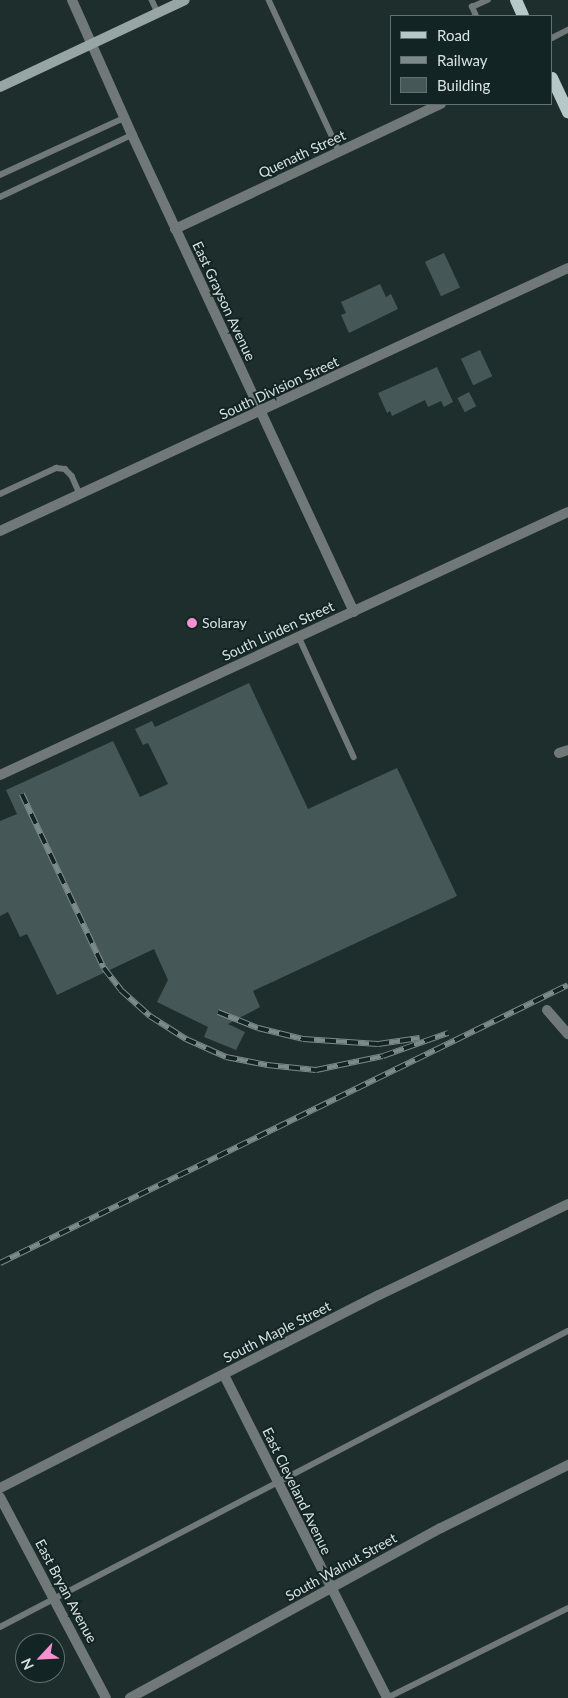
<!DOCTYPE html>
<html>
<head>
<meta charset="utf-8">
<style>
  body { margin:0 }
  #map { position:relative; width:568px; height:1698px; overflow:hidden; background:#1d2e2d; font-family:Lato,sans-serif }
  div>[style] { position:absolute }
  .building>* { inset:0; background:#455857; transform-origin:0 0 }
  .service>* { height:5.5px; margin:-2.75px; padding:0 2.75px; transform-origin:2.75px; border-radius:2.75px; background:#707978 }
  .minor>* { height:10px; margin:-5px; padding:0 5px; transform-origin:5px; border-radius:5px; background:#707978 }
  .tertiary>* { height:10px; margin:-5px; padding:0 5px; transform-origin:5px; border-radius:5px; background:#707978 }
  .secondary>* { height:10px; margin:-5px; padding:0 5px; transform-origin:5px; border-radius:5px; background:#98a5a5 }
  .primary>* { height:12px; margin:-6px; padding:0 6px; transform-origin:6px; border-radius:6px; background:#b6c8c7 }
  .rail>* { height:5.5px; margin-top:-2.75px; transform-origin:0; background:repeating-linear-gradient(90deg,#132424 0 11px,#7c8a89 0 22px); box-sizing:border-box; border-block:1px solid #7c8a89 }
  .dots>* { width:14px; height:14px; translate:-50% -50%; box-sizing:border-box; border:2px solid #132424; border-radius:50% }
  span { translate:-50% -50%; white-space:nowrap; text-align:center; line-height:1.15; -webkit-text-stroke:4px #132424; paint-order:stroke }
  .street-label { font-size:14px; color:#d8e2e2 }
  .poi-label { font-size:14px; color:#d8e2e2 }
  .left { translate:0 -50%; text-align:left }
  .legend { position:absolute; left:390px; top:15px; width:162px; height:90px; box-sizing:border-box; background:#132424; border:1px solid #627070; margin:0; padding:6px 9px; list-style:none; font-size:15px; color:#d8e2e2 }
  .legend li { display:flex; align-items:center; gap:10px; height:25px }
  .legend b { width:25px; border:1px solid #627070 }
  .north { position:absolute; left:15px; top:1633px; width:50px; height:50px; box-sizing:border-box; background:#132424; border:1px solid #627070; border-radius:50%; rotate:245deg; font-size:14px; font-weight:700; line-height:20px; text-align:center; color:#d8e2e2 }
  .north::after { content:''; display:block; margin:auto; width:18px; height:22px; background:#f790ce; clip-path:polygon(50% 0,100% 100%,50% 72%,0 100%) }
</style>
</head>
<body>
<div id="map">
  <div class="building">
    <div style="left:444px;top:253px;width:38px;height:21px;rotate:65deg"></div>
    <div style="clip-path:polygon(380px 284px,386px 297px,391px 294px,398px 309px,349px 333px,341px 315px,346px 313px,341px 302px)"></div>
    <div style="left:480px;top:350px;width:29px;height:21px;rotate:65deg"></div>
    <div style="clip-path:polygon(437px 367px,453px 402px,444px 407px,441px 401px,428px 407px,425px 400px,392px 416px,390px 411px,387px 413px,378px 393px)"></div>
    <div style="left:469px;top:392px;width:16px;height:13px;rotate:63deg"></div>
    <div style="clip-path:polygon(249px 683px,308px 809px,397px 768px,457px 896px,253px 991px,260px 1007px,228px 1024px,245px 1032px,236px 1050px,204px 1037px,208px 1027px,157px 1002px,168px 980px,154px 949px,57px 995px,27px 934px,20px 937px,8px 912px,0 916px,0 821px,17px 814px,6px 790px,113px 741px,140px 797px,168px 784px,148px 743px,143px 745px,135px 729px,152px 721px,155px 727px)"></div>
  </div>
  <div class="service">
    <div style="left:152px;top:0;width:14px;rotate:65deg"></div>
    <div style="left:269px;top:0;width:166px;rotate:65.1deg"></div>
    <div style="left:476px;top:16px;width:10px;rotate:-114deg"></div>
    <div style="left:472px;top:7px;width:17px;rotate:-24deg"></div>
    <div style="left:552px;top:38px;width:18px;rotate:-27deg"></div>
    <div style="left:0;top:175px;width:136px;rotate:-24.7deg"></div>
    <div style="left:0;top:197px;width:146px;rotate:-25.2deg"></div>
    <div style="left:0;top:494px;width:62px;rotate:-24.9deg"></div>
    <div style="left:56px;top:468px;width:9px;rotate:6deg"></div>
    <div style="left:65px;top:469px;width:10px;rotate:45deg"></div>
    <div style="left:72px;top:476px;width:20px;rotate:66deg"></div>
    <div style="left:299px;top:637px;width:132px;rotate:65.4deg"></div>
    <div style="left:0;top:1627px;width:640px;rotate:-27.53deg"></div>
    <div style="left:387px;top:1698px;width:202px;rotate:-26.4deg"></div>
  </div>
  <div class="minor">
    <div style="left:72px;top:0;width:148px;rotate:66deg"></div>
    <div style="left:132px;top:135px;width:526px;rotate:65.04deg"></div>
    <div style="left:175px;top:229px;width:294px;rotate:-25.2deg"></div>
    <div style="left:0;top:531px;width:626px;rotate:-24.85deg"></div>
    <div style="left:559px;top:753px;width:9px;rotate:-18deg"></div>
    <div style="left:0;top:775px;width:626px;rotate:-24.85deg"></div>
    <div style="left:547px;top:1010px;width:32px;rotate:49deg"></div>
    <div style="left:224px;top:1375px;width:362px;rotate:63.2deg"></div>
    <div style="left:0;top:1488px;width:425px;rotate:-27deg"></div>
    <div style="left:379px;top:1295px;width:210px;rotate:-25.7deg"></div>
    <div style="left:130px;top:1698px;width:354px;rotate:-28.7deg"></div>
    <div style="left:441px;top:1528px;width:142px;rotate:-26.4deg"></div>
  </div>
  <div class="tertiary">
    <div style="left:0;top:1497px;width:227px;rotate:62.2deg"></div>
  </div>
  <div class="secondary">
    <div style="left:0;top:87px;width:204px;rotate:-25.2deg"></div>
  </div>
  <div class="primary">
    <div style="left:516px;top:0;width:17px;rotate:66deg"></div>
    <div style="left:552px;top:78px;width:38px;rotate:65deg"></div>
  </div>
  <div class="rail">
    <div style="left:22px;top:794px;width:192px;rotate:64.8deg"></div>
    <div style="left:104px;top:968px;width:28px;rotate:52deg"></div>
    <div style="left:121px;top:990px;width:39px;rotate:42deg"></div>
    <div style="left:150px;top:1016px;width:43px;rotate:32.6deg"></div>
    <div style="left:186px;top:1039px;width:44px;rotate:24.2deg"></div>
    <div style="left:226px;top:1057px;width:42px;rotate:11deg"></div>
    <div style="left:267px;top:1065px;width:49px;rotate:5.8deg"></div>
    <div style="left:316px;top:1070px;width:68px;rotate:-11.8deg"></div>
    <div style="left:383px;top:1056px;width:69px;rotate:-19.5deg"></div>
    <div style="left:218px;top:1012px;width:43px;rotate:21.8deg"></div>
    <div style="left:258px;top:1028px;width:46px;rotate:13.7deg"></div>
    <div style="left:303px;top:1039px;width:75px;rotate:3.8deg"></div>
    <div style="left:378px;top:1044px;width:42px;rotate:-8.1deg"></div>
    <div style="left:0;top:1263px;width:632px;rotate:-26.08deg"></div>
  </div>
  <div class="dots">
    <div style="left:192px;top:623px;background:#f790ce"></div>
  </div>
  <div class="street-label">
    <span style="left:302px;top:154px;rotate:-25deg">Quenath Street</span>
    <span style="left:224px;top:301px;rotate:65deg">East Grayson Avenue</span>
    <span style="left:279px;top:388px;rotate:-25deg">South Division Street</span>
    <span style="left:278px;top:631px;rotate:-25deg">South Linden Street</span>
    <span style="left:277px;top:1332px;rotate:-27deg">South Maple Street</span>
    <span style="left:297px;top:1491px;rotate:64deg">East Cleveland Avenue</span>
    <span style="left:341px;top:1567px;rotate:-29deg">South Walnut Street</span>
    <span style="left:66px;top:1591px;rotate:62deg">East Bryan Avenue</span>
  </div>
  <div class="poi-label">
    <span class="left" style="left:202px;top:623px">Solaray</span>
  </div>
  <ul class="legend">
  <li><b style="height:6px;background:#b6c8c7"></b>Road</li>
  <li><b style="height:6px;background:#7c8a89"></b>Railway</li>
  <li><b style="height:14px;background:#455857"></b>Building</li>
  </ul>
  <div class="north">N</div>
</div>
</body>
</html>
